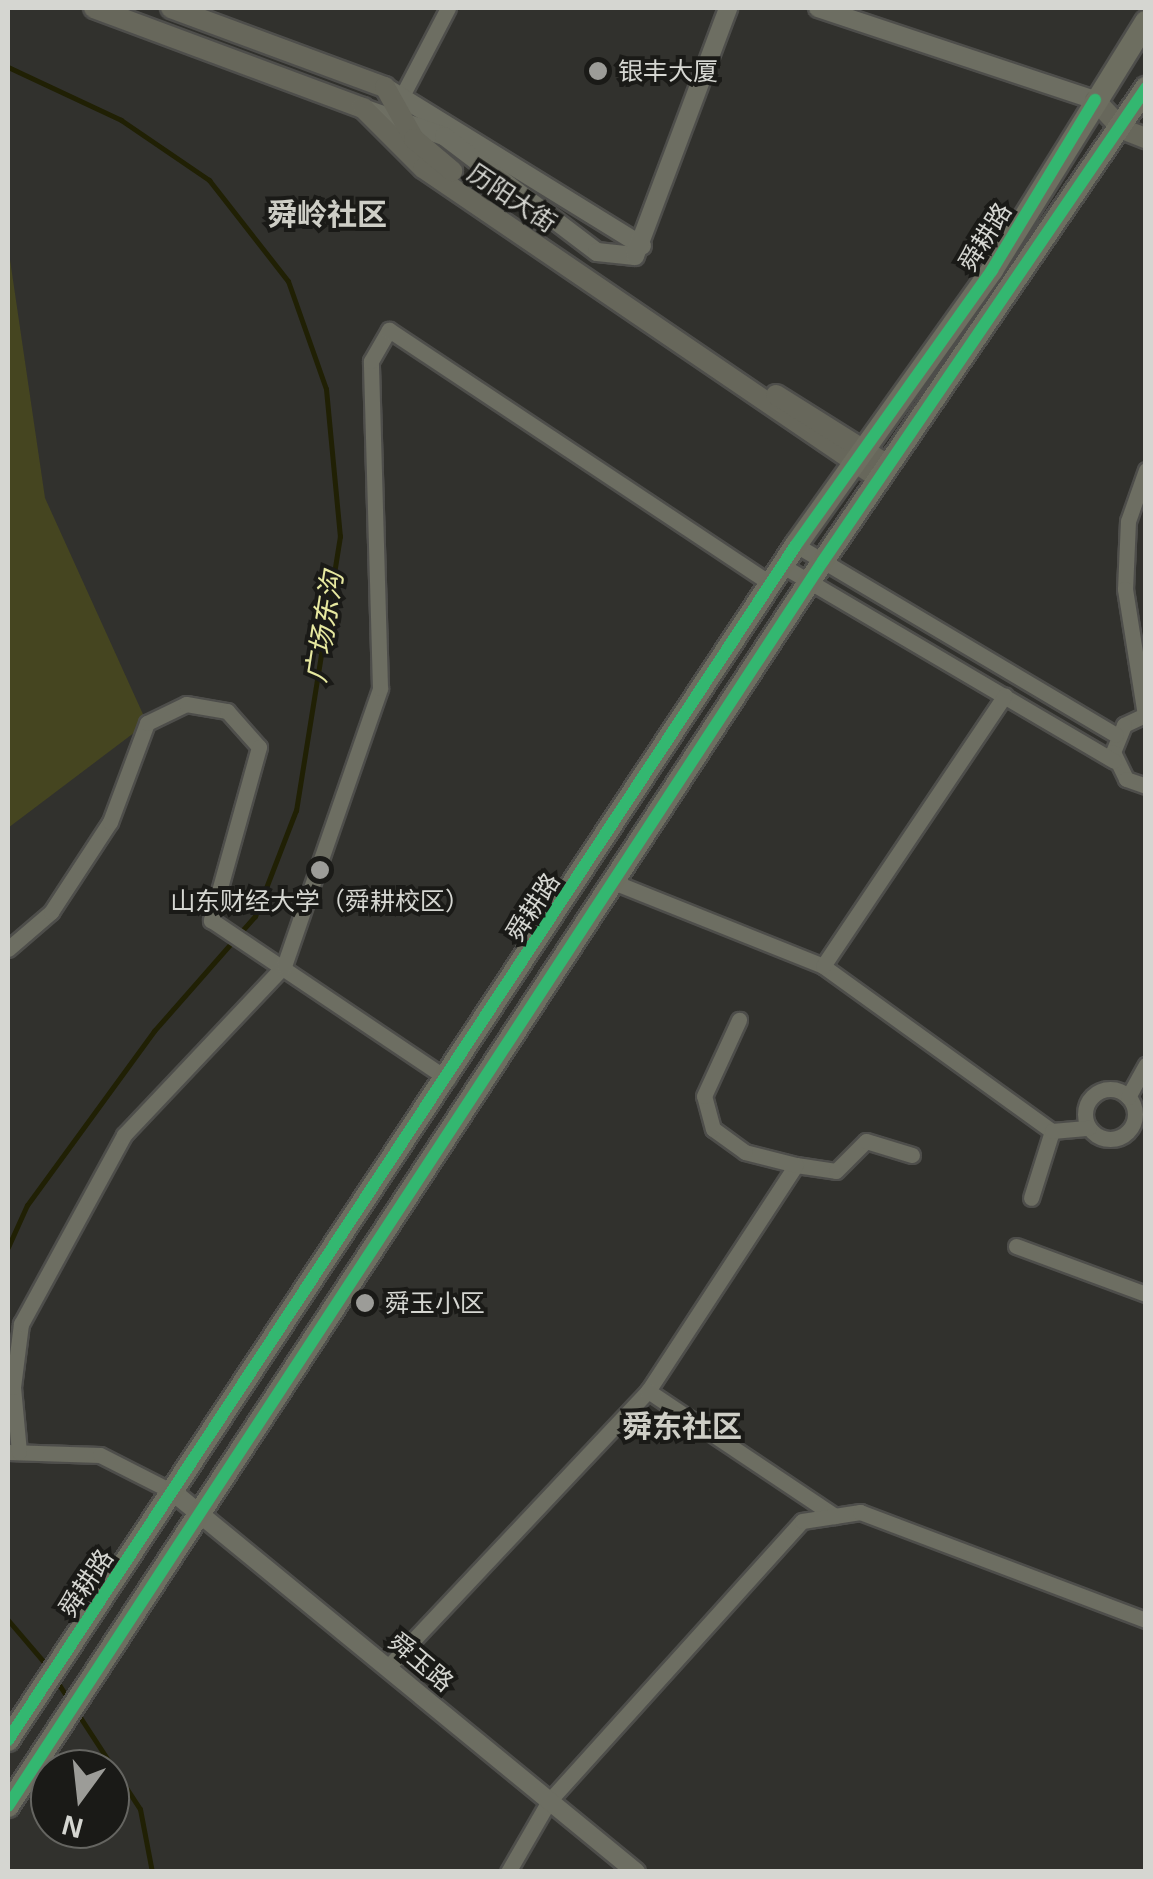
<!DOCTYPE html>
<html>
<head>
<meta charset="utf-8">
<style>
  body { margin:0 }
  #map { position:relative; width:1153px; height:1879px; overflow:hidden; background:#31312d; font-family:Helvetica,"Noto Sans SC",sans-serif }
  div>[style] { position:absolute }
  .green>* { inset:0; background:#454520 }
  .stream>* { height:5px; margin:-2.5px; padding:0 2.5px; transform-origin:2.5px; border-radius:2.5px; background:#202004 }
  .roads { filter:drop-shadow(2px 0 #4e4e4b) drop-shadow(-2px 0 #4e4e4b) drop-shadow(0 2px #4e4e4b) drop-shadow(0 -2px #4e4e4b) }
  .minor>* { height:15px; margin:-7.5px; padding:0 7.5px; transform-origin:7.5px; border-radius:7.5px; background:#6d6e62 }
  .minor>.ring { margin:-7.5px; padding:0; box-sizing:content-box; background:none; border:15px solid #6d6e62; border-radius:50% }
  .tertiary>* { height:18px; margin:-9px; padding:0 9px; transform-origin:9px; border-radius:9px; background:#6d6e62 }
  .secondary>* { height:20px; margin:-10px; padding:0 10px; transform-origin:10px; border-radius:10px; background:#67675b }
  .primary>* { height:22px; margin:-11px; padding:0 11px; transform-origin:11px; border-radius:11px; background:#6d6e60 }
  .cycleway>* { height:12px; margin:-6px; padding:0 6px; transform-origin:6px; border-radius:6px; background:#33b770 }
  .dots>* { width:28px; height:28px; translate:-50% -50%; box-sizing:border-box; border:5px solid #1a1a17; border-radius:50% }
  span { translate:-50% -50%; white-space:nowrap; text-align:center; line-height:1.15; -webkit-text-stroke:8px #1a1a17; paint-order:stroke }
  .poi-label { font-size:25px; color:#d5d6d1 }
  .left { translate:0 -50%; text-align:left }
  .street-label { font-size:25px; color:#d5d6d1 }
  .water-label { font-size:28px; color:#e7e9a0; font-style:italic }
  .quarter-label { font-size:30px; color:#cecec6; font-weight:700 }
  .frame { position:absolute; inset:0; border:10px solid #d5d6d1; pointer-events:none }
  .north { position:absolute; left:30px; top:1749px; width:100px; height:100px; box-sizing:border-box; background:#1a1a17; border:2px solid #656561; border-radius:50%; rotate:195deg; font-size:28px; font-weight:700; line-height:40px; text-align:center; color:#d5d6d1 }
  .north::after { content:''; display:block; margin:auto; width:35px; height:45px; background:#9c9c98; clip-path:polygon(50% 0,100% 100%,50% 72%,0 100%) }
</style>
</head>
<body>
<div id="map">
  <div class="green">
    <div style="clip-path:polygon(8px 246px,45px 498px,147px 723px,8px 828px)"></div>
  </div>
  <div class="stream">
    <div style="left:8px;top:67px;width:125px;rotate:25.1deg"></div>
    <div style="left:121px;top:120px;width:107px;rotate:34.3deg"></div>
    <div style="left:209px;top:180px;width:128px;rotate:52deg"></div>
    <div style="left:288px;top:281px;width:114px;rotate:70.6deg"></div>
    <div style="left:326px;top:389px;width:148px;rotate:84.6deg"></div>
    <div style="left:340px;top:536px;width:278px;rotate:99.1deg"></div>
    <div style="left:296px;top:810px;width:114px;rotate:111.1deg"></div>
    <div style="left:255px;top:916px;width:153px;rotate:131.3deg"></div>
    <div style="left:154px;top:1031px;width:215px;rotate:126.1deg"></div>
    <div style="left:27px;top:1205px;width:46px;rotate:114.3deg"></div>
    <div style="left:8px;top:1620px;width:62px;rotate:49.6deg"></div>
    <div style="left:56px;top:1680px;width:24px;rotate:57deg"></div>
    <div style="left:78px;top:1714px;width:113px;rotate:56.9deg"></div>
    <div style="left:140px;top:1809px;width:64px;rotate:79.2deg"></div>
  </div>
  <div class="roads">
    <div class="minor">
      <div style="left:402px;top:96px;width:99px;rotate:-62.4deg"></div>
      <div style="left:1146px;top:470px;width:54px;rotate:109.4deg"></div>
      <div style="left:1128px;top:521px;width:68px;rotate:92.5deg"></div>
      <div style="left:1125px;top:589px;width:128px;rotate:81deg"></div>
      <div style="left:1145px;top:715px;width:23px;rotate:155deg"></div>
      <div style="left:1124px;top:725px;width:29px;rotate:112deg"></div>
      <div style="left:1113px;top:752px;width:30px;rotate:64deg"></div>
      <div style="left:1126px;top:779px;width:21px;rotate:19deg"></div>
      <div style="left:796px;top:545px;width:372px;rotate:30.7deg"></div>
      <div style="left:783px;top:566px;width:384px;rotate:30.5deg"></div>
      <div style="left:616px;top:883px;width:223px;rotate:21.8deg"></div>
      <div style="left:823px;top:966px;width:282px;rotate:35.8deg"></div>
      <div style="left:1052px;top:1131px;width:70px;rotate:107.4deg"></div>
      <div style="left:8px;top:949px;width:57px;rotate:-40.7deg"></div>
      <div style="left:51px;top:912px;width:108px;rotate:-56.8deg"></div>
      <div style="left:110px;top:822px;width:106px;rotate:-69.5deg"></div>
      <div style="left:147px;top:723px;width:43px;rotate:-26deg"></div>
      <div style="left:186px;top:704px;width:42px;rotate:9.7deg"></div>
      <div style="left:227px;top:711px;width:48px;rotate:48.4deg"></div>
      <div style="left:259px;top:747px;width:180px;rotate:105.5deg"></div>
      <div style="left:211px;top:920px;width:285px;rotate:33.9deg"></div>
      <div style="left:823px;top:966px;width:326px;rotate:-56.1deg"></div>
      <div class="ring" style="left:1085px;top:1089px;width:35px;height:35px"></div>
      <div style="left:1128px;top:1097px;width:37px;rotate:-61deg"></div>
      <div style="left:1052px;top:1131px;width:37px;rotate:-5deg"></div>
      <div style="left:796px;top:1165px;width:40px;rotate:8.5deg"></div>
      <div style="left:836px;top:1171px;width:42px;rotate:-45deg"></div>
      <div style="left:866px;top:1141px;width:48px;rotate:16.9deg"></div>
      <div style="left:1016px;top:1246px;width:139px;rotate:20.3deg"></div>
      <div style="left:648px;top:1391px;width:270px;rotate:-56.8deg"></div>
      <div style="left:796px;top:1165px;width:53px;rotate:-165.7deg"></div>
      <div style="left:745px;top:1152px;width:39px;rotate:-144deg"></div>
      <div style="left:713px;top:1129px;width:34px;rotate:-105deg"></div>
      <div style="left:704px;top:1096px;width:84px;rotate:-65.3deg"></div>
      <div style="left:8px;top:1452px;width:92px;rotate:1.9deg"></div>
      <div style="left:100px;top:1455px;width:82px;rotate:26.9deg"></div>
      <div style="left:19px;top:1452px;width:65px;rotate:-95.3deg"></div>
      <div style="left:13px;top:1387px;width:64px;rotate:-82.8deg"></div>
      <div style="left:21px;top:1324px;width:215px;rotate:-61.4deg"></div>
      <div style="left:124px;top:1135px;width:233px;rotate:-46.6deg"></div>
      <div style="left:284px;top:966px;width:294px;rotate:-70.9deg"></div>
      <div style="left:380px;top:688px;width:327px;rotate:-91.6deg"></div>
      <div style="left:371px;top:361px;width:36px;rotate:-60deg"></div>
      <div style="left:389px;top:330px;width:459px;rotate:33.6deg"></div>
      <div style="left:388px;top:1667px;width:379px;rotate:-46.7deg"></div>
      <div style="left:648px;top:1391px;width:225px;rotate:33.8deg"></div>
      <div style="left:508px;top:1872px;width:82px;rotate:-60deg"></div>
      <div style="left:549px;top:1801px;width:377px;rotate:-47.9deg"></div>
      <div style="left:802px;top:1521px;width:59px;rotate:-8.8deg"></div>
      <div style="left:860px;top:1512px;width:306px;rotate:20.7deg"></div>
    </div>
    <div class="tertiary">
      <div style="left:818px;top:8px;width:292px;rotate:18.4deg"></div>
      <div style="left:385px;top:87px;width:302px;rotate:31.7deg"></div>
      <div style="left:363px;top:108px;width:86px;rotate:19.1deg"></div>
      <div style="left:444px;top:136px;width:192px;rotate:37.2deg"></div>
      <div style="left:597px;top:252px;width:38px;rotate:6deg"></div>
      <div style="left:635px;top:256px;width:265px;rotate:-69.4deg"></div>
      <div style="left:173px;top:1492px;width:599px;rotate:39.38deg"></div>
    </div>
    <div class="secondary">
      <div style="left:94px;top:8px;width:287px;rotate:20.4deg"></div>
      <div style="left:363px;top:108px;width:85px;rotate:45deg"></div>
      <div style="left:423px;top:168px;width:553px;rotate:34.24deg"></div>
      <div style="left:171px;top:8px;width:228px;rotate:20.3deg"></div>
      <div style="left:385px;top:87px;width:60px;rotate:60.9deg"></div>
      <div style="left:414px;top:139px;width:50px;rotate:40.1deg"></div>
      <div style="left:1095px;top:100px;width:40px;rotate:47deg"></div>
      <div style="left:1122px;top:129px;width:26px;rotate:21deg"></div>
      <div style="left:776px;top:395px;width:133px;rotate:32.1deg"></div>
    </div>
    <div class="primary">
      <div style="left:8px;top:1740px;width:1431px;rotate:-56.6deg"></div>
      <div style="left:796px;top:545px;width:338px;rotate:-54.5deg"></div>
      <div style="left:992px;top:270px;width:292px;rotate:-58.2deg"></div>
      <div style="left:8px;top:1806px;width:1488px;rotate:-56.79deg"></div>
      <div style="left:823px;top:561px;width:573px;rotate:-55.67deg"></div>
    </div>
  </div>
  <div class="cycleway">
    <div style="left:8px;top:1740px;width:1431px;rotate:-56.6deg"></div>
    <div style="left:796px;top:545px;width:338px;rotate:-54.5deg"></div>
    <div style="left:992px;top:270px;width:199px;rotate:-58.8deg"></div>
    <div style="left:8px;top:1806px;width:1488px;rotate:-56.79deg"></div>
    <div style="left:823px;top:561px;width:573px;rotate:-55.67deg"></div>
  </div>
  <div class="dots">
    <div style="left:598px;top:71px;background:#9c9c98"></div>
    <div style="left:320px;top:870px;background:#9c9c98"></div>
    <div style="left:365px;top:1303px;background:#9c9c98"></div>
  </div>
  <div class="poi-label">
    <span class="left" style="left:618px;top:71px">银丰大厦</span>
    <span style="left:320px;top:901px">山东财经大学（舜耕校区）</span>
    <span class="left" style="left:385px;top:1303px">舜玉小区</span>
  </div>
  <div class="street-label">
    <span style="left:512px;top:198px;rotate:34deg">历阳大街</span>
    <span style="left:985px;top:237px;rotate:-58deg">舜耕路</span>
    <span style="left:533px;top:907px;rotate:-57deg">舜耕路</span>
    <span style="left:86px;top:1583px;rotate:-56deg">舜耕路</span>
    <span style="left:421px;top:1662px;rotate:40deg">舜玉路</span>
  </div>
  <div class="water-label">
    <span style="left:325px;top:627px;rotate:-81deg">广场东沟</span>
  </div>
  <div class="quarter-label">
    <span style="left:327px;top:215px">舜岭社区</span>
    <span style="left:682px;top:1427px">舜东社区</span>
  </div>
  <div class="frame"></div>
  <div class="north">N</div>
</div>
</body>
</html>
